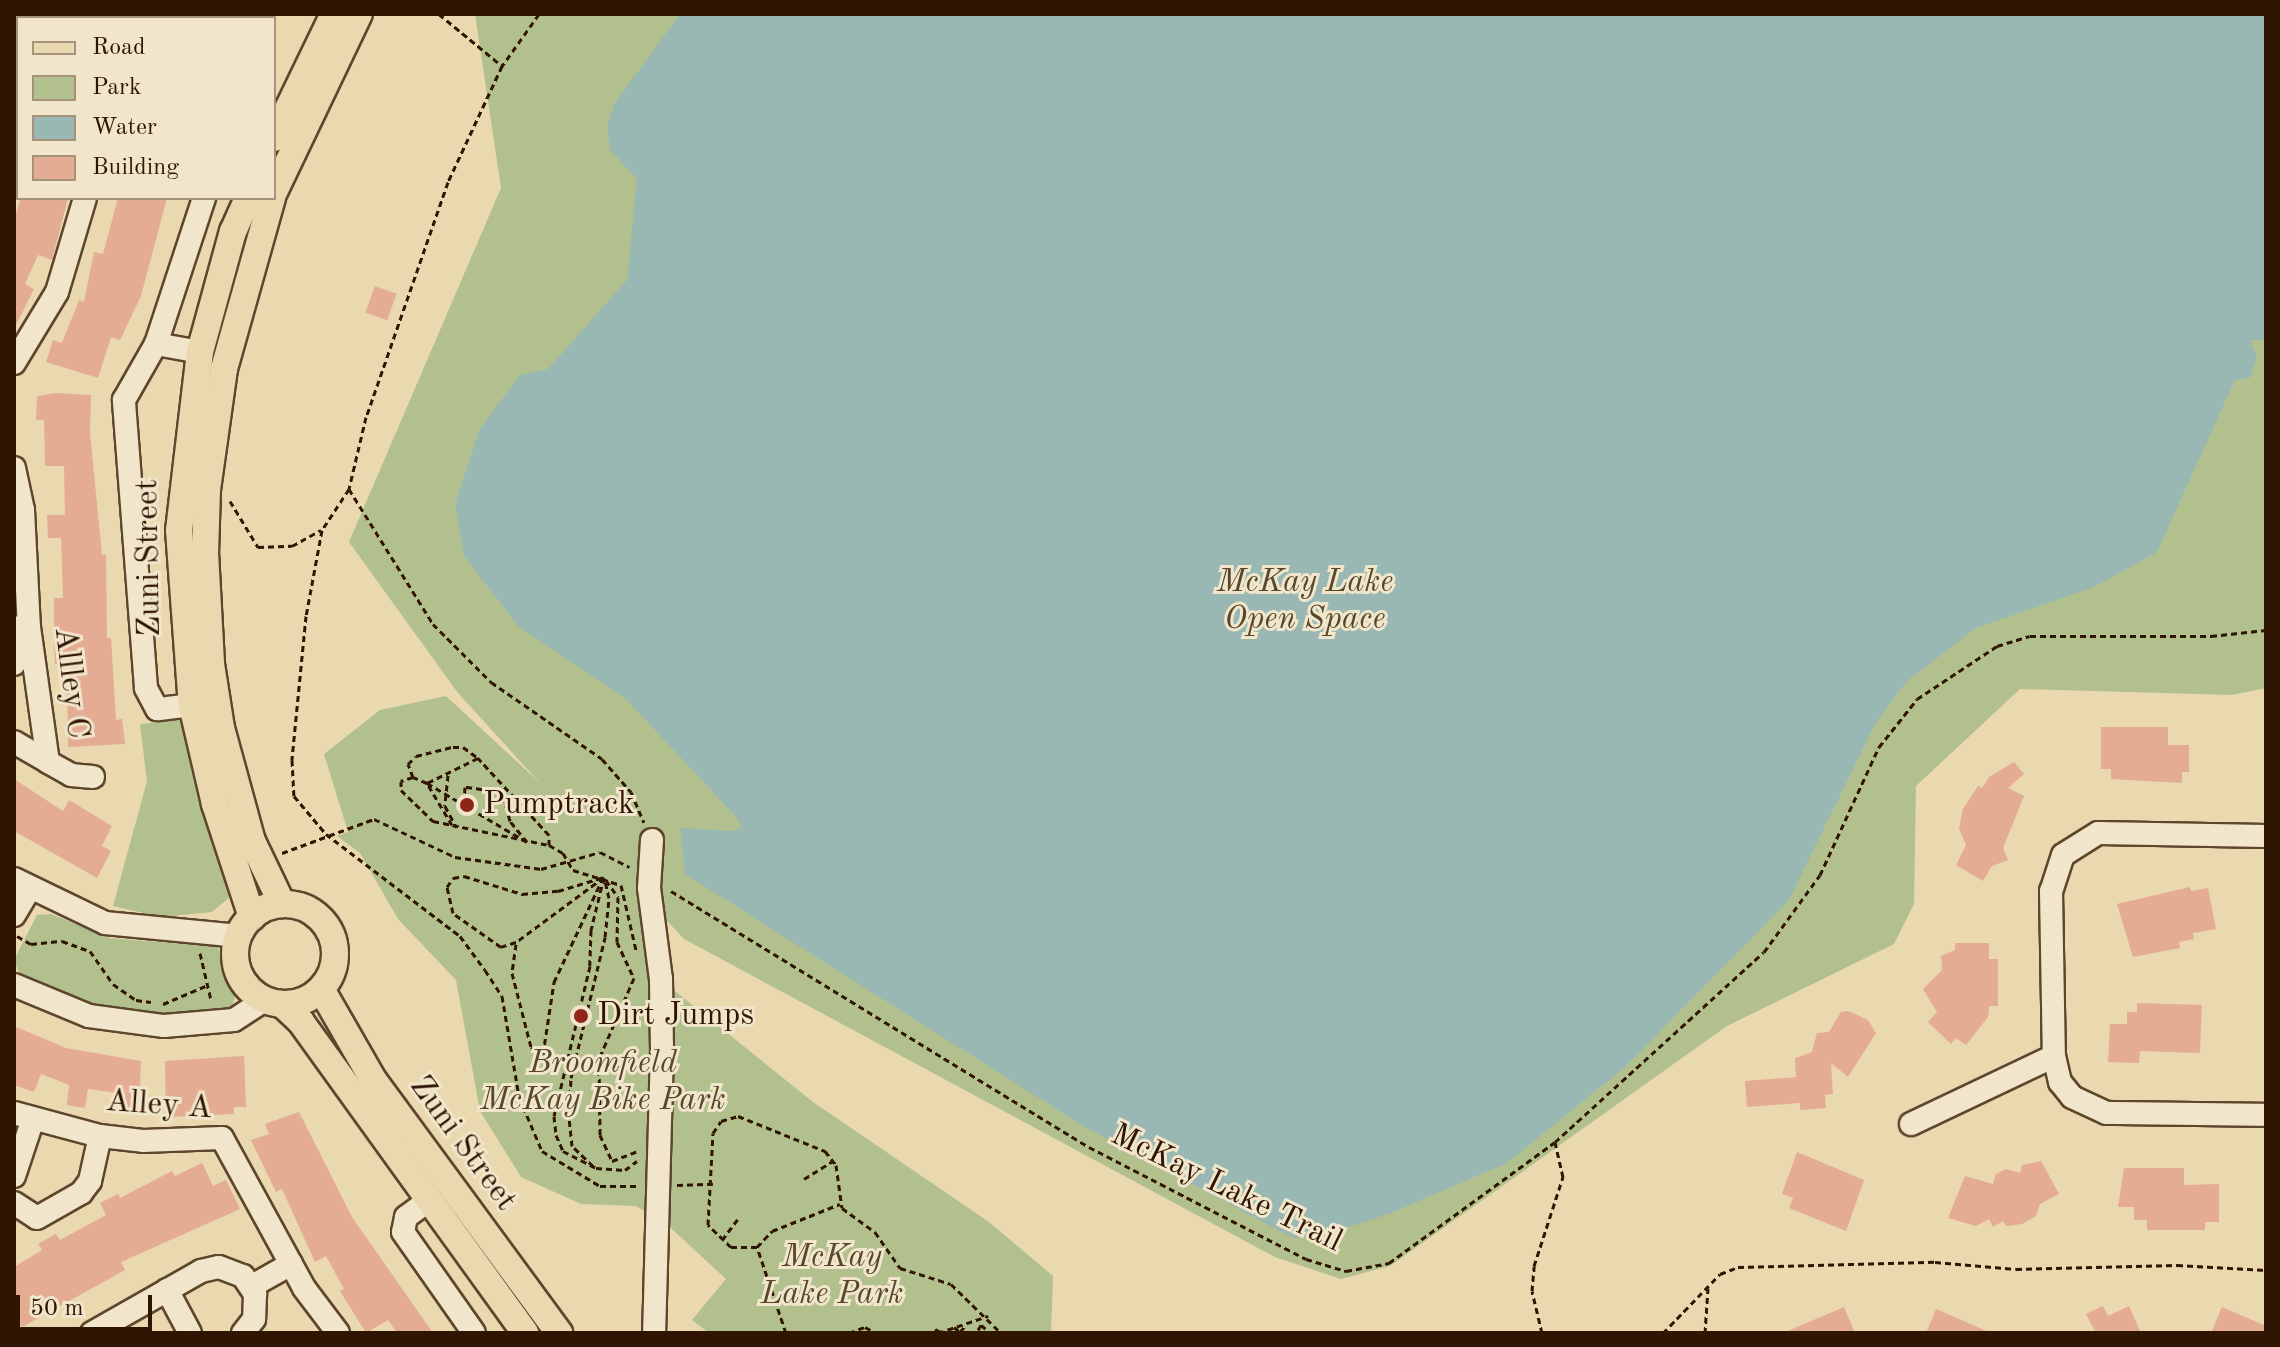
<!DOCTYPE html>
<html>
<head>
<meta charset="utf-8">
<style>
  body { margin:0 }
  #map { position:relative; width:2280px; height:1347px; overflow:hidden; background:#ead8af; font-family:"Old Standard TT",serif }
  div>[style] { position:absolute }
  .green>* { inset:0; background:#b2c08e }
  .water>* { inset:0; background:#9ab8b3 }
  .building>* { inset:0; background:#e4ac93; transform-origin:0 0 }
  .path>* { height:3px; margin-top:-1.5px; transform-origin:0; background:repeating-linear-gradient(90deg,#301502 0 6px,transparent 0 10px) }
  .roads { filter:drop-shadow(2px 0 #5e462d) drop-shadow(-2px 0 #5e462d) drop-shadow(0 2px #5e462d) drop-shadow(0 -2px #5e462d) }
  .minor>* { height:22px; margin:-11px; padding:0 11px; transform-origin:11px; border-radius:11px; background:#f1e6cb }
  .major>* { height:26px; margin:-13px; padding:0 13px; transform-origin:13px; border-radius:13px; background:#ead8af }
  .major>.ring { margin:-13px; padding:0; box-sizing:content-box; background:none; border:26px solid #ead8af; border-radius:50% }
  .dots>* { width:22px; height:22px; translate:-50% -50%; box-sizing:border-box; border:4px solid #f1e6cb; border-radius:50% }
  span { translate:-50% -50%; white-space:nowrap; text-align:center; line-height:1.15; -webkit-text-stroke:6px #f1e6cb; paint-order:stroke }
  .street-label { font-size:32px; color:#301502 }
  .park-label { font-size:32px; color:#57482c; font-style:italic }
  .poi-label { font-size:32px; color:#301502 }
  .left { translate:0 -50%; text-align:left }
  .frame { position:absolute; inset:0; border:16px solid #301502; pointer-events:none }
  .legend { position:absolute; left:16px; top:16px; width:260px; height:184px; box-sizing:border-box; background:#f1e6cb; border:2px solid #a4927b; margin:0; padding:10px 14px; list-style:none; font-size:24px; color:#301502 }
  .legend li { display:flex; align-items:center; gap:16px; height:40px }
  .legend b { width:40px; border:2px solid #a4927b }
  .scale { position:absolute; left:16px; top:1295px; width:136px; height:36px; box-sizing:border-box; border:4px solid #301502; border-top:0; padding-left:10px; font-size:24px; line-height:28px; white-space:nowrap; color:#301502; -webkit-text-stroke:6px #f1e6cb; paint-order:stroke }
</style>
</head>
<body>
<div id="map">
  <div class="green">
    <div style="clip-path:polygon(475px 14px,2266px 14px,2266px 688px,2232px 695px,2020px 689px,1916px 786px,1914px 904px,1894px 944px,1727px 1026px,1390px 1266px,1341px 1279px,1275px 1257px,684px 939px,654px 907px,675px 991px,813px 1102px,989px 1222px,1053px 1276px,1051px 1333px,709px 1333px,692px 1320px,726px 1279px,660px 1218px,635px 1206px,581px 1204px,521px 1177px,480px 1111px,456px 980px,398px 919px,360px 853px,337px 836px,348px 832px,324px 754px,380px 710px,446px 696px,540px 783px,458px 693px,349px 542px,501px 188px)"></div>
    <div style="clip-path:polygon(188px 719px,231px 896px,212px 912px,161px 917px,113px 906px,147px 781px,140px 724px)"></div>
    <div style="clip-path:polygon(51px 914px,109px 938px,218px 947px,235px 997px,231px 1009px,152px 1017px,93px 1008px,21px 978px,14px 960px,37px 915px)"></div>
  </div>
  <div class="water">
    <div style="clip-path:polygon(680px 14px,2266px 14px,2266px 340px,2250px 340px,2257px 357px,2250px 378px,2235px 380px,2157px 552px,2094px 587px,1976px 628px,1906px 682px,1875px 724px,1789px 900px,1625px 1067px,1507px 1163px,1391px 1213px,1328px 1234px,1293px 1238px,1083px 1126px,685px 874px,680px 828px,733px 831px,741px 828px,738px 819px,625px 698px,519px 627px,464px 556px,455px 505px,479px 430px,520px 375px,548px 369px,627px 280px,637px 179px,610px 150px,607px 126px,614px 104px)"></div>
  </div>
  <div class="building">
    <div style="clip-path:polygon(21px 198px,68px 198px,52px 260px,38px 255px,25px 284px,34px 289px,14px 329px,14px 219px)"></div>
    <div style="clip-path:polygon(118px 198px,167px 198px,141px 296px,120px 340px,111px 337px,98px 378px,46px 362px,53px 340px,62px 343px,79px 300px,84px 302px,94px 252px,103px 254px)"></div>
    <div style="left:375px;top:286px;width:23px;height:28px;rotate:20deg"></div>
    <div style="clip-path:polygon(56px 393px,91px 395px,90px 432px,102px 555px,106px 555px,107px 638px,111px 638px,116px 720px,122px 719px,125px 744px,68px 747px,67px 663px,55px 664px,54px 641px,54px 598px,63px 598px,61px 538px,48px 538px,47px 515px,65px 515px,64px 466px,45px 466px,44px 420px,36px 420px,37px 396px)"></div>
    <div style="clip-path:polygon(2101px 727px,2168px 727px,2168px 745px,2189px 745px,2189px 772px,2182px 772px,2182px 783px,2111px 779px,2111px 769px,2101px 769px)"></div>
    <div style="clip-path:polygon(2014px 762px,2024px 774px,2008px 788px,2024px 796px,2003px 848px,2008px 860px,1992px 866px,1983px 881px,1956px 865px,1966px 845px,1959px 828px,1963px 809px,1978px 786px,1982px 788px,1989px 777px)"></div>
    <div style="clip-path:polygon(14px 779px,63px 811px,69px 800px,112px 826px,102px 846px,111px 851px,97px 878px,14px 831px)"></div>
    <div style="clip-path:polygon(2190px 887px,2191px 891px,2208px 888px,2216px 929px,2193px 933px,2194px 939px,2179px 942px,2180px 948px,2133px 957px,2117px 904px)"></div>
    <div style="clip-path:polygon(1955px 943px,1989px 943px,1989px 959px,1998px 959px,1998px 1006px,1989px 1006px,1988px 1017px,1966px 1045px,1956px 1038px,1951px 1044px,1928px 1022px,1937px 1012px,1923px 989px,1942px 970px,1941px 956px,1955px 950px)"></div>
    <div style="clip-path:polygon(2137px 1003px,2202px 1005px,2200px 1053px,2140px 1051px,2139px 1063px,2108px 1062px,2110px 1024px,2127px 1024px,2127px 1012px,2137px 1012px)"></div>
    <div style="clip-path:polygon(1848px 1011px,1868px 1020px,1876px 1033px,1848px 1077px,1831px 1063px,1833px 1094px,1825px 1095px,1826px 1108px,1800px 1110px,1800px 1103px,1747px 1107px,1745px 1081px,1796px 1077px,1795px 1058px,1812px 1052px,1817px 1033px,1829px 1032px,1841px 1012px)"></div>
    <div style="clip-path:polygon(14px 1026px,66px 1048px,141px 1061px,139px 1113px,117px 1112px,118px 1093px,88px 1089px,85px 1108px,67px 1105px,69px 1085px,41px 1074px,34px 1092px,14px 1085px)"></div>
    <div style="clip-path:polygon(244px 1056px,246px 1107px,234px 1107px,234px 1114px,166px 1117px,165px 1061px)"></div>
    <div style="clip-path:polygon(299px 1112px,352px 1217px,433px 1333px,397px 1333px,388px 1320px,366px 1333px,340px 1291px,344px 1289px,326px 1256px,315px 1262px,282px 1189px,276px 1192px,251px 1140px,269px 1134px,265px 1124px)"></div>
    <div style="clip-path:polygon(1797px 1152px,1864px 1180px,1846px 1231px,1789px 1208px,1793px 1198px,1782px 1194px)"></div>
    <div style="clip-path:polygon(2041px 1161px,2059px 1194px,2040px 1204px,2036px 1216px,2022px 1224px,2006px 1226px,2003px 1221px,1993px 1227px,1989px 1219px,1976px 1226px,1948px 1218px,1965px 1176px,1993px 1184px,1996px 1174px,2006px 1169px,2020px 1173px,2022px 1165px)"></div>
    <div style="clip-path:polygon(202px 1163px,213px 1186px,226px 1180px,240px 1209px,121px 1262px,125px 1270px,22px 1327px,14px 1314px,14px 1267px,42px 1250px,38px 1244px,56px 1234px,60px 1240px,106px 1215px,100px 1203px,118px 1194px,120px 1198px,172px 1171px,175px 1176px)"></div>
    <div style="clip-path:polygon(2124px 1168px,2184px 1168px,2184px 1185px,2219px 1184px,2219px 1222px,2205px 1222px,2205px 1230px,2147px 1230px,2147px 1220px,2134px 1220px,2134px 1207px,2118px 1207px)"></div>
    <div style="clip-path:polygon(2103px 1306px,2108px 1316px,2129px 1306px,2141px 1333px,2096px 1333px,2086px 1314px)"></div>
    <div style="clip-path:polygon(1844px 1307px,1855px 1333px,1783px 1333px)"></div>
    <div style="clip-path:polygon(2222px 1307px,2266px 1326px,2266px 1333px,2211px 1333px)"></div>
    <div style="clip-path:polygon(1936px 1309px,1991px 1333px,1926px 1333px)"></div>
  </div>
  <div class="path">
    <div style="left:439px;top:14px;width:82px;rotate:39.5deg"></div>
    <div style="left:539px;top:14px;width:64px;rotate:125.4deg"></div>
    <div style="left:502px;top:66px;width:128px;rotate:115deg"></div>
    <div style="left:448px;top:182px;width:249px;rotate:109.2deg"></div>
    <div style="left:366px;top:417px;width:74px;rotate:103.3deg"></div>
    <div style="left:349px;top:489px;width:159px;rotate:58.1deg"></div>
    <div style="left:433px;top:624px;width:82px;rotate:45deg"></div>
    <div style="left:491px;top:682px;width:135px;rotate:34.7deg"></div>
    <div style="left:602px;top:759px;width:44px;rotate:48.7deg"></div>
    <div style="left:631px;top:792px;width:33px;rotate:67deg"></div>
    <div style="left:349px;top:489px;width:49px;rotate:123.4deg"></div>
    <div style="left:322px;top:530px;width:87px;rotate:100.5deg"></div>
    <div style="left:306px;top:616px;width:145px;rotate:95.6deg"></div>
    <div style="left:292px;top:760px;width:36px;rotate:87deg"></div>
    <div style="left:294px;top:796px;width:50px;rotate:49.9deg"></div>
    <div style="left:326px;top:834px;width:168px;rotate:37.3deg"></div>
    <div style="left:460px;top:936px;width:42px;rotate:53.7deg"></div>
    <div style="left:485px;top:970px;width:31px;rotate:57deg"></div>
    <div style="left:502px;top:996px;width:102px;rotate:80.4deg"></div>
    <div style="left:519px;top:1097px;width:59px;rotate:66.9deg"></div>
    <div style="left:542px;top:1151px;width:68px;rotate:31.1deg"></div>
    <div style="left:600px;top:1186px;width:37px"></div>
    <div style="left:230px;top:501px;width:54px;rotate:58.7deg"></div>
    <div style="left:258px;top:547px;width:34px;rotate:-2deg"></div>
    <div style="left:292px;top:546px;width:33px;rotate:-29deg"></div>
    <div style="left:448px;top:775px;width:31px;rotate:96deg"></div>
    <div style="left:445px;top:806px;width:24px;rotate:62deg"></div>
    <div style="left:413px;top:777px;width:13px;rotate:162deg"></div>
    <div style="left:401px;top:781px;width:9px;rotate:90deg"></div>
    <div style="left:401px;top:790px;width:45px;rotate:44.1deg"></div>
    <div style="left:433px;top:821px;width:118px;rotate:11.7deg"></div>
    <div style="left:549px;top:845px;width:10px;rotate:-90deg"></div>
    <div style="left:549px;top:835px;width:105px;rotate:-132.7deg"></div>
    <div style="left:478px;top:758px;width:57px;rotate:153.9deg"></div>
    <div style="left:427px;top:783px;width:15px;rotate:-157deg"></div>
    <div style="left:413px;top:777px;width:14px;rotate:-111deg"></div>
    <div style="left:408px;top:764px;width:11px;rotate:-45deg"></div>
    <div style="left:416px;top:756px;width:38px;rotate:-14deg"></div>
    <div style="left:453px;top:747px;width:10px"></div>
    <div style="left:463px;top:747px;width:19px;rotate:36deg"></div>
    <div style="left:452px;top:825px;width:49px;rotate:-120.8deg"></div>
    <div style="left:427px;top:783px;width:116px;rotate:30.5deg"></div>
    <div style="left:527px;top:842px;width:27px;rotate:-129deg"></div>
    <div style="left:510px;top:821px;width:30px;rotate:-105deg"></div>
    <div style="left:502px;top:792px;width:37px;rotate:-172deg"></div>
    <div style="left:465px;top:787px;width:15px;rotate:94deg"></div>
    <div style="left:549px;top:845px;width:16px;rotate:30deg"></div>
    <div style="left:563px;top:853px;width:20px;rotate:60deg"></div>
    <div style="left:573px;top:870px;width:50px;rotate:17.4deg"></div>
    <div style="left:621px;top:885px;width:67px;rotate:77deg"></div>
    <div style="left:282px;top:853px;width:98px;rotate:-20.3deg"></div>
    <div style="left:374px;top:819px;width:89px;rotate:25.1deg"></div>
    <div style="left:455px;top:857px;width:87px;rotate:7.9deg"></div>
    <div style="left:541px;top:869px;width:61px;rotate:-16.1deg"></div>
    <div style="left:600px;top:852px;width:33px;rotate:27deg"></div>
    <div style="left:464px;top:876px;width:61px;rotate:17.2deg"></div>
    <div style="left:522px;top:894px;width:36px;rotate:-5deg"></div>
    <div style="left:558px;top:891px;width:48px;rotate:-16.9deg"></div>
    <div style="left:604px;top:877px;width:109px;rotate:143.5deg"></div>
    <div style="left:516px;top:942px;width:16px;rotate:162deg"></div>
    <div style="left:501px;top:947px;width:59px;rotate:-144.7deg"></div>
    <div style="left:453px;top:913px;width:27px;rotate:-103deg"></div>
    <div style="left:447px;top:887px;width:11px;rotate:-56deg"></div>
    <div style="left:453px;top:878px;width:11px;rotate:-10deg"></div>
    <div style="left:604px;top:877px;width:55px;rotate:103.8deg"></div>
    <div style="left:591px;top:930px;width:36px;rotate:92deg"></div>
    <div style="left:590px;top:966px;width:154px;rotate:103.5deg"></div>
    <div style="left:554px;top:1116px;width:19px;rotate:84deg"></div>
    <div style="left:556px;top:1135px;width:17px;rotate:66deg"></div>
    <div style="left:563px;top:1151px;width:37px;rotate:27deg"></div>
    <div style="left:596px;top:1168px;width:29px;rotate:4deg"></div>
    <div style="left:625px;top:1170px;width:15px;rotate:-37deg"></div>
    <div style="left:606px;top:880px;width:21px;rotate:55deg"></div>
    <div style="left:618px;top:897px;width:45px;rotate:91.3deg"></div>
    <div style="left:617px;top:942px;width:40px;rotate:65deg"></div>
    <div style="left:634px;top:978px;width:88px;rotate:113.4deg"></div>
    <div style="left:599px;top:1059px;width:76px;rotate:89.2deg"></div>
    <div style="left:600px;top:1135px;width:29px;rotate:65deg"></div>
    <div style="left:612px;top:1161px;width:28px;rotate:-21deg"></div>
    <div style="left:671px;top:891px;width:490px;rotate:31.5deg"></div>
    <div style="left:1089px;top:1147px;width:244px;rotate:27.3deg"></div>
    <div style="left:1306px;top:1259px;width:42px;rotate:16.7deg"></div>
    <div style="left:1346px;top:1271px;width:44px;rotate:-10.5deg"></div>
    <div style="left:1389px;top:1263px;width:205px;rotate:-36.1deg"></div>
    <div style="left:1555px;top:1142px;width:282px;rotate:-42.3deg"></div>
    <div style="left:1764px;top:952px;width:95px;rotate:-54deg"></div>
    <div style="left:1820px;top:875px;width:141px;rotate:-65.3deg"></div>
    <div style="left:1879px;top:747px;width:61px;rotate:-51.6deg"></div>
    <div style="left:1917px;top:699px;width:96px;rotate:-33.5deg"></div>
    <div style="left:1997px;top:646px;width:34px;rotate:-17deg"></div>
    <div style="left:2030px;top:636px;width:181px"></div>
    <div style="left:2211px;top:636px;width:55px;rotate:-6.2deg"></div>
    <div style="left:17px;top:936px;width:16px;rotate:30deg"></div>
    <div style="left:31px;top:944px;width:31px;rotate:-6deg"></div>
    <div style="left:62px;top:941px;width:30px;rotate:20deg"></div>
    <div style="left:90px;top:951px;width:40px;rotate:55.1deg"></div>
    <div style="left:113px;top:984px;width:28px;rotate:35deg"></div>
    <div style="left:136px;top:1000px;width:15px;rotate:8deg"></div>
    <div style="left:516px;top:944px;width:29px;rotate:98deg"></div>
    <div style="left:512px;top:973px;width:76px;rotate:75.6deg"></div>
    <div style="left:531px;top:1047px;width:14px;rotate:30deg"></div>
    <div style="left:543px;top:1054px;width:73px;rotate:-81.3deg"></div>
    <div style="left:554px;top:982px;width:113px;rotate:-64.8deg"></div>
    <div style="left:200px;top:953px;width:48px;rotate:76.8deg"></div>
    <div style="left:163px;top:1004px;width:49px;rotate:-22.9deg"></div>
    <div style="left:593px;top:1166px;width:29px;rotate:-136deg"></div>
    <div style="left:572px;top:1146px;width:30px;rotate:-96deg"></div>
    <div style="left:569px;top:1116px;width:38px;rotate:-87deg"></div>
    <div style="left:571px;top:1078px;width:145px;rotate:-76.4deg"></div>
    <div style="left:605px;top:937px;width:39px;rotate:-84deg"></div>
    <div style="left:609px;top:898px;width:17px;rotate:-103deg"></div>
    <div style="left:804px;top:1179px;width:34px;rotate:-32deg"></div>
    <div style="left:677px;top:1185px;width:36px;rotate:-2deg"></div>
    <div style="left:722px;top:1240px;width:26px;rotate:-53deg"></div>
    <div style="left:757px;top:1247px;width:22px;rotate:-47deg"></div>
    <div style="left:772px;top:1231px;width:73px;rotate:-21.7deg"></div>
    <div style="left:954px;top:1327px;width:8px;rotate:40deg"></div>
    <div style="left:960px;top:1332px;width:8px;rotate:-50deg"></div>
    <div style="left:935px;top:1329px;width:9px;rotate:27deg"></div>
    <div style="left:978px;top:1330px;width:6px;rotate:-59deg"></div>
    <div style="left:981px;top:1325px;width:13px;rotate:39deg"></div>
    <div style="left:910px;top:1332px;width:1px;rotate:45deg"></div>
    <div style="left:786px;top:1333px;width:91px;rotate:-108.6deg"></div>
    <div style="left:757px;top:1247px;width:26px;rotate:180deg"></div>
    <div style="left:731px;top:1247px;width:32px;rotate:-136deg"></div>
    <div style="left:708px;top:1225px;width:92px;rotate:-86.9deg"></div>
    <div style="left:713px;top:1133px;width:14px;rotate:-56deg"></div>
    <div style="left:721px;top:1121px;width:18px;rotate:-16deg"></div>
    <div style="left:738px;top:1116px;width:94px;rotate:21.9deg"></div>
    <div style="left:825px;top:1151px;width:18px;rotate:52deg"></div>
    <div style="left:836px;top:1165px;width:43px;rotate:82.1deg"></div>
    <div style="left:842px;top:1208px;width:41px;rotate:36deg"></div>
    <div style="left:875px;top:1232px;width:44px;rotate:55.2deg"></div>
    <div style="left:900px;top:1268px;width:53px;rotate:17.4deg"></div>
    <div style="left:951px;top:1284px;width:70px;rotate:44.4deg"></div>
    <div style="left:849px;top:1333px;width:17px;rotate:-21deg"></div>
    <div style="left:865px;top:1327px;width:13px;rotate:29deg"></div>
    <div style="left:938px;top:1333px;width:53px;rotate:-18.8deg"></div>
    <div style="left:1542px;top:1333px;width:43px;rotate:-103.4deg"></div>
    <div style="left:1532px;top:1291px;width:25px;rotate:-85deg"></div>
    <div style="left:1534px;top:1266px;width:94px;rotate:-72deg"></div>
    <div style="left:1563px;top:1177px;width:36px;rotate:-103deg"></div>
    <div style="left:1663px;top:1333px;width:82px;rotate:-46deg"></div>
    <div style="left:1720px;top:1274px;width:19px;rotate:-21deg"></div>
    <div style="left:1738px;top:1267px;width:197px;rotate:-1.5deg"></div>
    <div style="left:1935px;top:1262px;width:81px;rotate:4.9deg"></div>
    <div style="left:2016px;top:1269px;width:161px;rotate:-1.4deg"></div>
    <div style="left:2177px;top:1265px;width:89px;rotate:3.2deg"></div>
    <div style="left:1705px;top:1333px;width:45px;rotate:-86.2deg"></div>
  </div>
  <div class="roads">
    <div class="minor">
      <div style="left:133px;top:18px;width:4px;rotate:-76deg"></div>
      <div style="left:156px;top:344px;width:45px;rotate:10.3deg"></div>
      <div style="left:14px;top:363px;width:83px;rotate:-58.8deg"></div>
      <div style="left:57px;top:292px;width:98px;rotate:-73.4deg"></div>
      <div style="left:14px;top:468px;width:43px;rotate:77.9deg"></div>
      <div style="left:23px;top:510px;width:117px;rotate:87.1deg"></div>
      <div style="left:29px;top:627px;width:136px;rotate:82deg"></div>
      <div style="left:48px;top:762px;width:26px;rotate:29deg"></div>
      <div style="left:71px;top:775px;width:22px;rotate:5deg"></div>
      <div style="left:14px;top:664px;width:39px;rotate:-78deg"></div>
      <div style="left:192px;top:705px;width:35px;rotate:173deg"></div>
      <div style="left:157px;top:709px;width:24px;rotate:-118deg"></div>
      <div style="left:146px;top:688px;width:289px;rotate:-94.4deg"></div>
      <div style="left:124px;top:400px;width:64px;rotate:-60.3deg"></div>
      <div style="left:156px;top:344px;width:154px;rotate:-71.8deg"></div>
      <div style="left:14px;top:742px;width:39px;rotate:30deg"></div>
      <div style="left:2266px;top:836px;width:168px;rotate:-179deg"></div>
      <div style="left:2098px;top:833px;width:41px;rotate:147.8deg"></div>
      <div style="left:2063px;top:855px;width:38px;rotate:108deg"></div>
      <div style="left:2051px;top:891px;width:165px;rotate:89deg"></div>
      <div style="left:2054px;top:1056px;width:27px;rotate:77deg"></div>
      <div style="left:2060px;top:1082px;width:19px;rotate:51deg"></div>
      <div style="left:2072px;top:1097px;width:38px;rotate:25deg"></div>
      <div style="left:2107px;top:1113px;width:159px;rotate:0.7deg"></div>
      <div style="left:652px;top:840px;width:48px;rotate:93.6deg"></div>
      <div style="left:649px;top:888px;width:92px;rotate:82.5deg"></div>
      <div style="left:661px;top:979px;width:71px;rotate:89.2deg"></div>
      <div style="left:662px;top:1050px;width:283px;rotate:91.6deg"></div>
      <div style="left:14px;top:879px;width:101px;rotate:25.8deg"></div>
      <div style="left:105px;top:923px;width:135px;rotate:5.5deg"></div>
      <div style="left:14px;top:915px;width:31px;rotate:-59deg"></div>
      <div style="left:14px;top:985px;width:81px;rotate:22.5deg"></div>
      <div style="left:89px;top:1016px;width:76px;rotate:7.6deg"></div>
      <div style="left:164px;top:1026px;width:70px;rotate:-4.9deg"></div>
      <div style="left:234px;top:1020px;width:37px;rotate:-33deg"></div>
      <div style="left:14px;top:1113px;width:89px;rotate:15deg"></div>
      <div style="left:100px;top:1136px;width:43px;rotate:6.6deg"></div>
      <div style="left:143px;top:1141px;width:79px;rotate:-2.2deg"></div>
      <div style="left:222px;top:1138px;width:171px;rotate:61.3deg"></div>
      <div style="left:304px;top:1288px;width:56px;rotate:52.9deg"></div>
      <div style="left:1911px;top:1124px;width:158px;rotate:-25.4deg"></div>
      <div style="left:14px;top:1176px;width:60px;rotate:-71.6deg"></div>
      <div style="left:428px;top:1201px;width:27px;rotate:144deg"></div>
      <div style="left:406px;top:1217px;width:15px;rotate:101deg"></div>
      <div style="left:403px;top:1232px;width:123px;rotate:54.9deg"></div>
      <div style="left:14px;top:1203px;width:27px;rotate:33deg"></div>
      <div style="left:37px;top:1218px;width:51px;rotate:-29.6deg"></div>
      <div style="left:81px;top:1193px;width:15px;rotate:-53deg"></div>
      <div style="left:90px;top:1181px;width:46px;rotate:-77.5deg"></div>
      <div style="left:252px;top:1286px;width:45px;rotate:-29.4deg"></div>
      <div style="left:167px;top:1290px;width:49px;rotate:61.9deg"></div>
      <div style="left:92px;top:1333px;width:125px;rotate:-29.6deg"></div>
      <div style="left:201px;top:1271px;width:18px;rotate:-13deg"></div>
      <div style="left:219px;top:1267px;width:26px;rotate:21deg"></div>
      <div style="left:243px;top:1276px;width:22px;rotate:56deg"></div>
      <div style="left:255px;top:1294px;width:25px;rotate:92deg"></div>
      <div style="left:254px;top:1319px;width:18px;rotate:128deg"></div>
    </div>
    <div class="major">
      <div style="left:274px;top:138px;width:138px;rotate:-64.2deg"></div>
      <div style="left:274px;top:192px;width:197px;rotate:-64.5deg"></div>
      <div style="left:248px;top:198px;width:36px;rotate:114deg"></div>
      <div style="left:233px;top:231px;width:125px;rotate:105.3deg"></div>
      <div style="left:200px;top:352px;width:179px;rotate:96.7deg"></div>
      <div style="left:179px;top:530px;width:175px;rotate:85.8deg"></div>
      <div style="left:192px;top:705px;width:102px;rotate:76.9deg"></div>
      <div style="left:215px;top:804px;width:119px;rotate:71.9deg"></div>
      <div style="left:272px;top:198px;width:178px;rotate:105.7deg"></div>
      <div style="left:224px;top:369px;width:122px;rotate:98deg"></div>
      <div style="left:207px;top:490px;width:62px;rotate:91.8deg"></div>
      <div style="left:205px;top:552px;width:112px;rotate:86.9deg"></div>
      <div style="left:211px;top:664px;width:65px;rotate:81.1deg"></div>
      <div style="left:221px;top:728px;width:117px;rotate:74.7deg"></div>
      <div style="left:252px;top:841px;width:70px;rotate:64.5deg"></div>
      <div class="ring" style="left:235px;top:904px;width:74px;height:74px"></div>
      <div style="left:321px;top:989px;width:106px;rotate:60.1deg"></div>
      <div style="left:374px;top:1081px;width:313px;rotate:53.7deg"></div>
      <div style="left:282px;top:1004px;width:26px;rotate:43deg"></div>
      <div style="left:301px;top:1022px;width:383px;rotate:54.2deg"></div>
    </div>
  </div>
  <div class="dots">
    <div style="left:467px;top:805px;background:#8f2418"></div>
    <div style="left:581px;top:1016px;background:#8f2418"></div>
  </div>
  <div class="street-label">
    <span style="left:150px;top:558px;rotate:-91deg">Zuni Street</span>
    <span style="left:70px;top:683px;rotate:83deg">Allley C</span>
    <span style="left:159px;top:1106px;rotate:4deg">Alley A</span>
    <span style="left:462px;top:1144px;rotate:54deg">Zuni Street</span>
    <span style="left:1226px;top:1189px;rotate:26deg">McKay Lake Trail</span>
  </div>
  <div class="park-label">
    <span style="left:1305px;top:602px">McKay Lake<br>Open Space</span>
    <span style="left:603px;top:1083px">Broomfield<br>McKay Bike Park</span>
    <span style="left:832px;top:1277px">McKay<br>Lake Park</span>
  </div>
  <div class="poi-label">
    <span class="left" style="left:483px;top:805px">Pumptrack</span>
    <span class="left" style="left:597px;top:1016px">Dirt Jumps</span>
  </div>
  <div class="frame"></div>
  <ul class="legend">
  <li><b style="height:10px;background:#ead8af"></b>Road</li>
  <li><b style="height:22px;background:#b2c08e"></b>Park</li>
  <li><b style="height:22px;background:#9ab8b3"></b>Water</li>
  <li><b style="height:22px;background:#e4ac93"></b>Building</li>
  </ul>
  <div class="scale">50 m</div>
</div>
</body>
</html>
